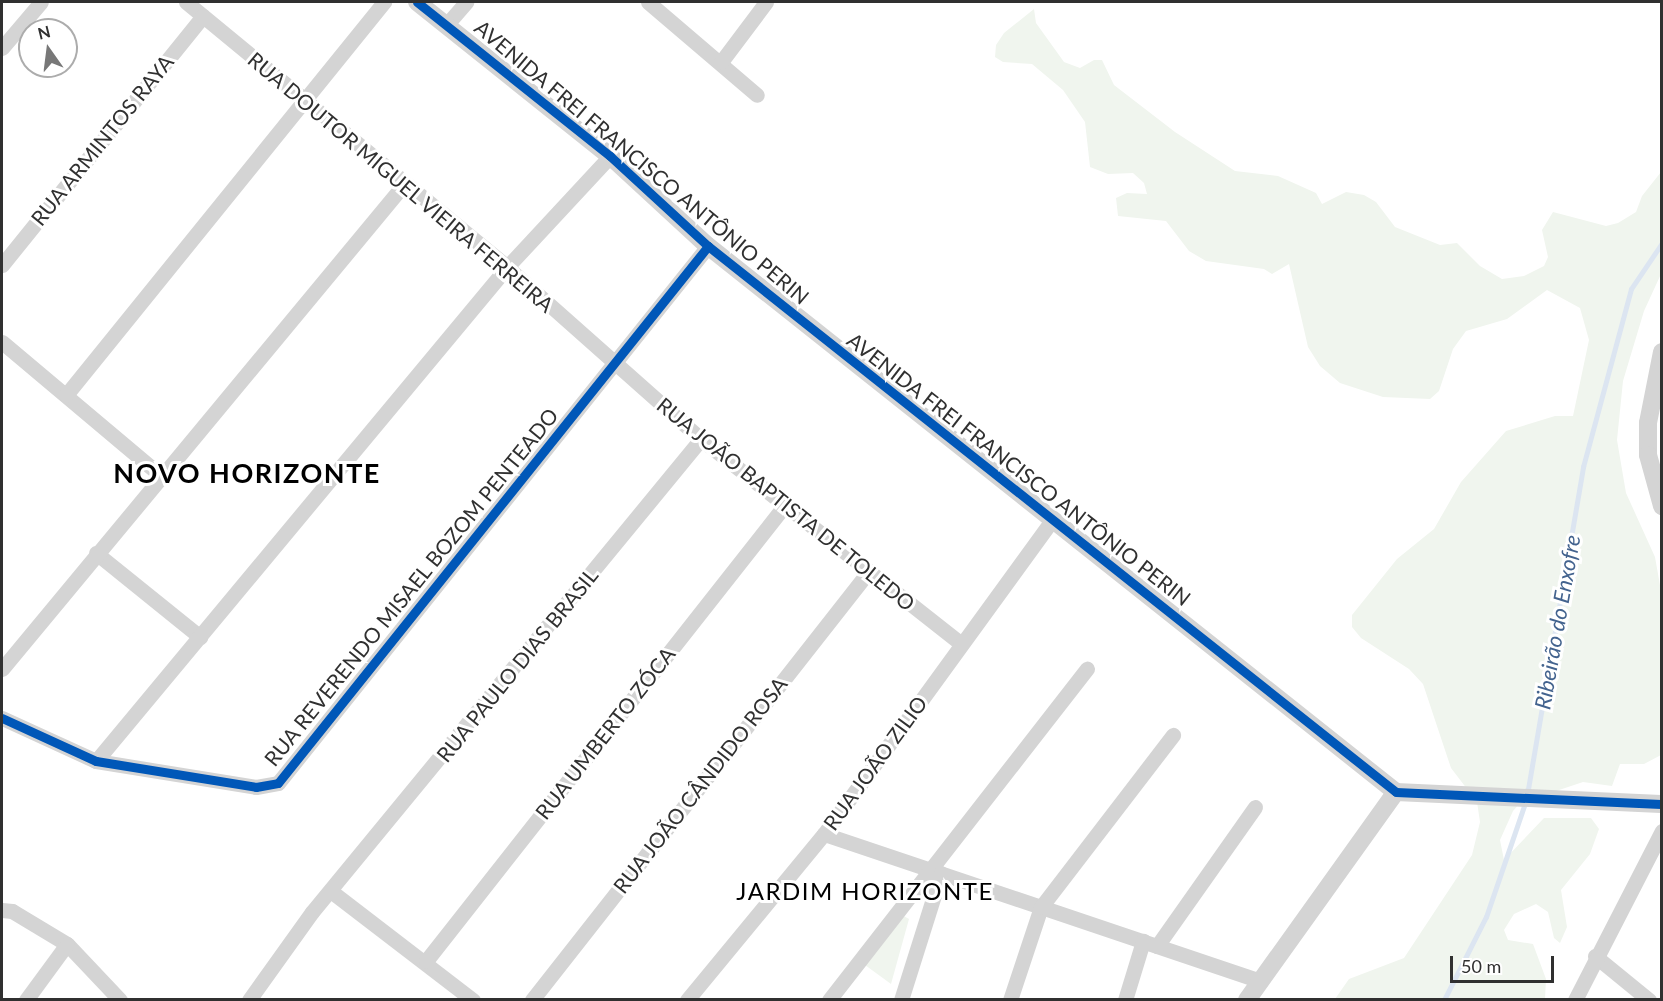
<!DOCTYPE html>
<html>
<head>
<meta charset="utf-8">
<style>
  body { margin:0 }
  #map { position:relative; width:1663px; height:1001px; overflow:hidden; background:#fff; font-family:Lato,sans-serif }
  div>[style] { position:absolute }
  .green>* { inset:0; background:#f0f5ee }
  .stream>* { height:4.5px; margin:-2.25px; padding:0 2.25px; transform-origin:2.25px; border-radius:2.25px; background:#dce5f1 }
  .minor>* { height:15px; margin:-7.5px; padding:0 7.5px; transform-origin:7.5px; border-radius:7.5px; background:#d4d4d4 }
  .tertiary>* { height:18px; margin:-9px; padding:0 9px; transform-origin:9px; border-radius:9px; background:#d4d4d4 }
  .cycleway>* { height:9px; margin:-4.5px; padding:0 4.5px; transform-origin:4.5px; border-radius:4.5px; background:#0057b8 }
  span { translate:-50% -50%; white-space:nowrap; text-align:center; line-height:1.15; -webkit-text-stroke:6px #fff; paint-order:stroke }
  .street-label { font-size:21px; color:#303030 }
  .water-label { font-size:22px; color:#43638e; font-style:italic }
  .quarter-label { font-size:24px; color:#000; letter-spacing:1.5px }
  .district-label { font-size:27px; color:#000; font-weight:700; letter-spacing:1.5px }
  .frame { position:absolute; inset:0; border:3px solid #303030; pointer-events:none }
  .north { position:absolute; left:18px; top:18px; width:60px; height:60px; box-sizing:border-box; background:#fff; border:2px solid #acacac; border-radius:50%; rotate:346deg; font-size:16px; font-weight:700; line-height:24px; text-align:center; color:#303030 }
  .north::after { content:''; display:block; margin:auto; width:21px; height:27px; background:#787878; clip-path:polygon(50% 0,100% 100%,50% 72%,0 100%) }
  .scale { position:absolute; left:1450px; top:956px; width:104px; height:27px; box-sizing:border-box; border:3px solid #303030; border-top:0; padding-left:8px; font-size:18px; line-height:21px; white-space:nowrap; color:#303030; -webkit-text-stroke:4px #fff; paint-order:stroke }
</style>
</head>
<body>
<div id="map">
  <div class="green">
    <div style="clip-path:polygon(1034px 9px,1036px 23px,1064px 62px,1080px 68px,1094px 60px,1102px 60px,1114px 85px,1175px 132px,1235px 171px,1278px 176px,1316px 193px,1322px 204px,1346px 192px,1364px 195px,1376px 202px,1395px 227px,1440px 245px,1457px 243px,1480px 266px,1502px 279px,1524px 276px,1544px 266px,1548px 257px,1542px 230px,1553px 212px,1606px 226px,1618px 223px,1636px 212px,1642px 196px,1661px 172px,1661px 274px,1644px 311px,1623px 381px,1617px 440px,1626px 493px,1655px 557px,1661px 591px,1661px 755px,1644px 764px,1620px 764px,1612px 786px,1583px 782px,1520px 803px,1513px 811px,1500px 840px,1504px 860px,1544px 818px,1591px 818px,1599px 829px,1590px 854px,1561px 890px,1567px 927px,1560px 943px,1554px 938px,1548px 912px,1536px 904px,1514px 914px,1504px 930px,1508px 940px,1533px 944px,1546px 979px,1545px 999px,1335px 999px,1349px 979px,1404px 958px,1472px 855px,1480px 822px,1477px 802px,1451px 768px,1423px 684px,1409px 669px,1361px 638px,1352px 627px,1352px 615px,1397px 559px,1434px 529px,1461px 482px,1506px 431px,1555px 416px,1573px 416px,1589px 340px,1580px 308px,1547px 290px,1507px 319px,1466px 331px,1453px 349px,1439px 391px,1430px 399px,1383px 397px,1340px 383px,1320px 366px,1308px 347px,1289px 264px,1272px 274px,1264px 269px,1206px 261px,1189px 251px,1166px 221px,1118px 216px,1116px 198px,1127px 193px,1147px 194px,1144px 183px,1133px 173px,1108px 174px,1090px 167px,1085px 122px,1063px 90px,1032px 64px,1003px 62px,995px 57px,996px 45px,1004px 33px)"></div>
    <div style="clip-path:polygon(902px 915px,909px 919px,891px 984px,865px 965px)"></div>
  </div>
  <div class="stream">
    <div style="left:1527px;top:795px;width:333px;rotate:-80.3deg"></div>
    <div style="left:1583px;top:467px;width:184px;rotate:-74.9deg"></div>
    <div style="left:1631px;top:289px;width:55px;rotate:-56deg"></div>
    <div style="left:1444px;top:1000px;width:93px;rotate:-63.2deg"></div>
    <div style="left:1486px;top:917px;width:120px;rotate:-71.1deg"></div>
  </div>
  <div class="minor">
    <div style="left:186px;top:2px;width:416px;rotate:39.5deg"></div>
    <div style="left:507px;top:267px;width:259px;rotate:41.6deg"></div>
    <div style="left:701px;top:439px;width:330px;rotate:38.2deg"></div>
    <div style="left:648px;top:2px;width:143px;rotate:40.5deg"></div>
    <div style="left:448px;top:23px;width:28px;rotate:-49deg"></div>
    <div style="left:2px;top:48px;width:60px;rotate:-49.7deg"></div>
    <div style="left:721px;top:62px;width:75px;rotate:-53.1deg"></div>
    <div style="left:2px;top:265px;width:320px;rotate:-51.1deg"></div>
    <div style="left:2px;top:342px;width:207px;rotate:40.1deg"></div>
    <div style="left:66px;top:395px;width:506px;rotate:-51.02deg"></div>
    <div style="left:96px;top:553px;width:134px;rotate:38.9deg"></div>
    <div style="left:2px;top:669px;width:631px;rotate:-50.33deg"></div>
    <div style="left:2px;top:718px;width:103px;rotate:24.6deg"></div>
    <div style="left:96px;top:761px;width:162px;rotate:9.2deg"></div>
    <div style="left:256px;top:787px;width:22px;rotate:-10deg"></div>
    <div style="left:278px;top:783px;width:688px;rotate:-51.31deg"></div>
    <div style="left:96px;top:761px;width:643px;rotate:-50.24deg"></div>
    <div style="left:507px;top:267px;width:151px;rotate:-47.1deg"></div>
    <div style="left:824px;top:834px;width:461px;rotate:18.6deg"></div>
    <div style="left:332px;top:892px;width:178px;rotate:37.5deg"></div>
    <div style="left:2px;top:910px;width:10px;rotate:6deg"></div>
    <div style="left:12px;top:911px;width:64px;rotate:31deg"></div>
    <div style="left:67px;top:944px;width:77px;rotate:46.6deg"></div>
    <div style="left:1157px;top:946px;width:170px;rotate:-54.8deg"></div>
    <div style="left:1595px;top:956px;width:70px;rotate:39.2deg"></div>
    <div style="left:426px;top:961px;width:580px;rotate:-51.79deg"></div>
    <div style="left:26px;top:1000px;width:69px;rotate:-53.8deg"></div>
    <div style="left:249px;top:1000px;width:108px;rotate:-54.4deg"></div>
    <div style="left:312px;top:912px;width:612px;rotate:-50.57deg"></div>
    <div style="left:532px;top:1000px;width:546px;rotate:-51.85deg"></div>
    <div style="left:687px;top:1000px;width:215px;rotate:-50.5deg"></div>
    <div style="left:824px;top:834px;width:389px;rotate:-54deg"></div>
    <div style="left:829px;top:1000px;width:420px;rotate:-52.1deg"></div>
    <div style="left:901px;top:1000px;width:133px;rotate:-72.5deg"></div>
    <div style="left:1010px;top:1000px;width:98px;rotate:-71.6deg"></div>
    <div style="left:1041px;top:907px;width:217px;rotate:-52.5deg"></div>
    <div style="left:1125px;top:1000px;width:62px;rotate:-73deg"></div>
    <div style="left:1575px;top:1000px;width:190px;rotate:-62.8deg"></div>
  </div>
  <div class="tertiary">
    <div style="left:417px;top:2px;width:247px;rotate:38.6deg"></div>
    <div style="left:610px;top:156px;width:133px;rotate:42.6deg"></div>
    <div style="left:708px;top:246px;width:878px;rotate:38.44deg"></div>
    <div style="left:1396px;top:792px;width:265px;rotate:2.6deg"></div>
    <div style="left:1662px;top:352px;width:72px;rotate:101.2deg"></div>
    <div style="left:1648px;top:423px;width:32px;rotate:90deg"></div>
    <div style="left:1648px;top:455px;width:53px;rotate:74.6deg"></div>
    <div style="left:1247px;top:1000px;width:256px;rotate:-54.4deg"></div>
  </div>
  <div class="cycleway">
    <div style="left:417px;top:2px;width:247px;rotate:38.6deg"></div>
    <div style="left:610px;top:156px;width:133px;rotate:42.6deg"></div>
    <div style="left:708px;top:246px;width:878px;rotate:38.44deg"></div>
    <div style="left:1396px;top:792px;width:265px;rotate:2.6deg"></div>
    <div style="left:2px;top:718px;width:103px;rotate:24.6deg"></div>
    <div style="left:96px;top:761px;width:162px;rotate:9.2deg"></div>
    <div style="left:256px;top:787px;width:22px;rotate:-10deg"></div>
    <div style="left:278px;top:783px;width:688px;rotate:-51.31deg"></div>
  </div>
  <div class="street-label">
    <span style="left:102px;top:140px;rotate:-51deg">RUA ARMINTOS RAYA</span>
    <span style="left:642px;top:162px;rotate:40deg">AVENIDA FREI FRANCISCO ANTÔNIO PERIN</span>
    <span style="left:401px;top:182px;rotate:40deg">RUA DOUTOR MIGUEL VIEIRA FERREIRA</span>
    <span style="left:1019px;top:469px;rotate:38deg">AVENIDA FREI FRANCISCO ANTÔNIO PERIN</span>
    <span style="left:786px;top:504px;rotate:39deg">RUA JOÃO BAPTISTA DE TOLEDO</span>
    <span style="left:411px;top:587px;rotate:-51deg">RUA REVERENDO MISAEL BOZOM PENTEADO</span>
    <span style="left:517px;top:665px;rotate:-51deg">RUA PAULO DIAS BRASIL</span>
    <span style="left:605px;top:733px;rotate:-52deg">RUA UMBERTO ZÓCA</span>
    <span style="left:875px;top:763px;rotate:-54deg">RUA JOÃO ZILIO</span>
    <span style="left:700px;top:785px;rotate:-52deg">RUA JOÃO CÂNDIDO ROSA</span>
  </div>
  <div class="water-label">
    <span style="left:1557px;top:622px;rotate:-80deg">Ribeirão do Enxofre</span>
  </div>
  <div class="quarter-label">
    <span style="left:865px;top:891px">JARDIM HORIZONTE</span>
  </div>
  <div class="district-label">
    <span style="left:247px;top:473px">NOVO HORIZONTE</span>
  </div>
  <div class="frame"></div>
  <div class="north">N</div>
  <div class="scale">50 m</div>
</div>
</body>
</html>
